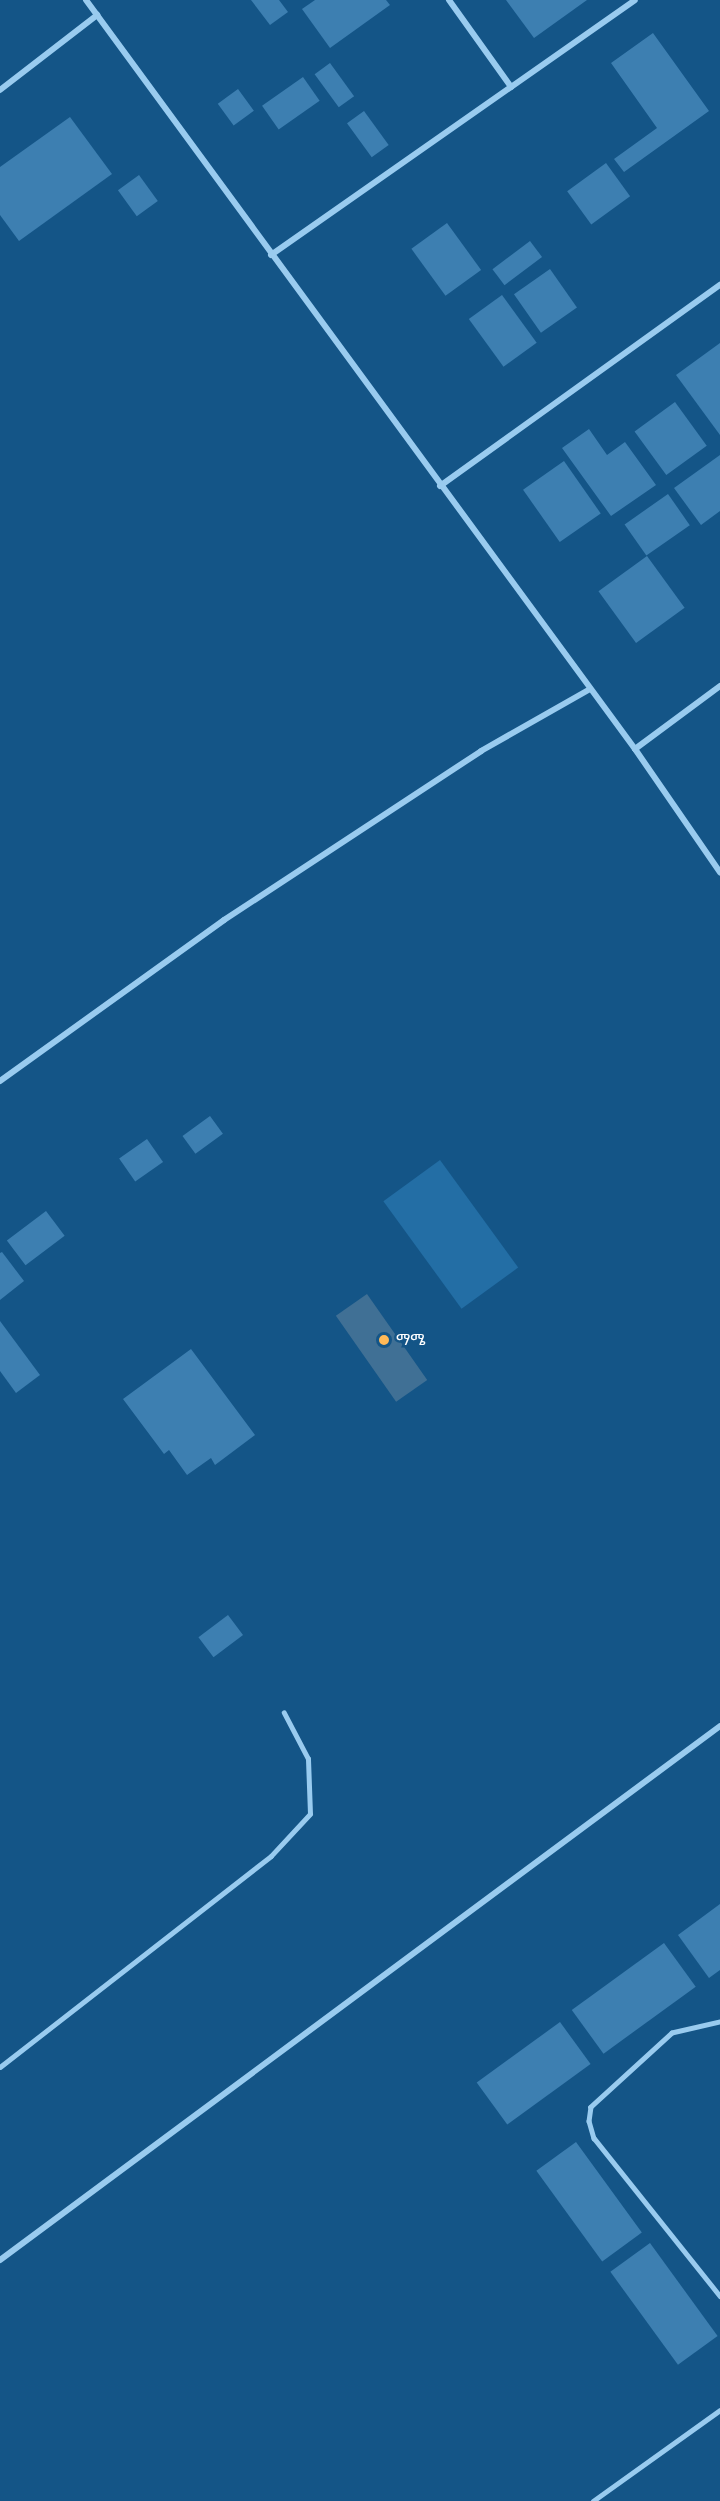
<!DOCTYPE html>
<html>
<head>
<meta charset="utf-8">
<style>
  body { margin:0 }
  #map { position:relative; width:720px; height:2501px; overflow:hidden; background:#145587; font-family:Figtree,"Noto Sans Ethiopic",sans-serif }
  div>[style] { position:absolute }
  .green>* { inset:0; background:#236ea5; transform-origin:0 0 }
  .water>* { inset:0; background:#407095; transform-origin:0 0 }
  .building>* { inset:0; background:#3d7fb1; transform-origin:0 0 }
  .service>* { height:4.5px; margin:-2.25px; padding:0 2.25px; transform-origin:2.25px; border-radius:2.25px; background:#99cbef }
  .minor>* { height:6px; margin:-3px; padding:0 3px; transform-origin:3px; border-radius:3px; background:#99cbef }
  .dots>* { width:16px; height:16px; translate:-50% -50%; box-sizing:border-box; border:3px solid #145587; border-radius:50% }
  span { translate:-50% -50%; white-space:nowrap; text-align:center; line-height:1.15; -webkit-text-stroke:5px #145587; paint-order:stroke }
  .poi-label { font-size:16px; color:#fff }
  .left { translate:0 -50%; text-align:left }
</style>
</head>
<body>
<div id="map">
  <div class="green">
    <div style="left:440px;top:1160px;width:133px;height:70px;rotate:54deg"></div>
  </div>
  <div class="water">
    <div style="left:367px;top:1294px;width:105px;height:38px;rotate:55deg"></div>
  </div>
  <div class="building">
    <div style="clip-path:polygon(251px 0,279px 0,288px 12px,270px 25px)"></div>
    <div style="clip-path:polygon(315px 0,386px 0,390px 5px,330px 48px,302px 9px)"></div>
    <div style="clip-path:polygon(506px 0,587px 0,534px 38px)"></div>
    <div style="clip-path:polygon(653px 33px,709px 111px,624px 172px,614px 159px,657px 128px,611px 63px)"></div>
    <div style="left:330px;top:63px;width:41px;height:19px;rotate:54deg"></div>
    <div style="left:303px;top:77px;width:29px;height:50px;rotate:55deg"></div>
    <div style="left:238px;top:89px;width:27px;height:25px;rotate:54deg"></div>
    <div style="left:364px;top:111px;width:42px;height:21px;rotate:54deg"></div>
    <div style="clip-path:polygon(70px 117px,112px 174px,19px 241px,0 215px,0 167px)"></div>
    <div style="left:606px;top:163px;width:41px;height:48px;rotate:54deg"></div>
    <div style="left:139px;top:175px;width:32px;height:26px;rotate:54deg"></div>
    <div style="left:447px;top:223px;width:58px;height:44px;rotate:54deg"></div>
    <div style="left:530px;top:241px;width:20px;height:47px;rotate:53deg"></div>
    <div style="left:550px;top:269px;width:47px;height:44px;rotate:55deg"></div>
    <div style="left:502px;top:295px;width:59px;height:41px;rotate:54deg"></div>
    <div style="clip-path:polygon(720px 343px,720px 435px,676px 375px)"></div>
    <div style="left:675px;top:402px;width:54px;height:50px;rotate:54deg"></div>
    <div style="clip-path:polygon(589px 429px,607px 455px,625px 442px,656px 485px,611px 516px,562px 448px)"></div>
    <div style="clip-path:polygon(720px 455px,720px 511px,701px 525px,674px 488px)"></div>
    <div style="left:564px;top:461px;width:64px;height:50px;rotate:55deg"></div>
    <div style="left:668px;top:494px;width:38px;height:53px;rotate:55deg"></div>
    <div style="left:647px;top:556px;width:64px;height:60px;rotate:54deg"></div>
    <div style="left:210px;top:1116px;width:22px;height:34px;rotate:54deg"></div>
    <div style="left:147px;top:1139px;width:28px;height:34px;rotate:55deg"></div>
    <div style="left:46px;top:1211px;width:31px;height:49px;rotate:53deg"></div>
    <div style="clip-path:polygon(2px 1252px,24px 1281px,0 1300px,0 1253px)"></div>
    <div style="clip-path:polygon(0 1321px,40px 1375px,16px 1393px,0 1371px)"></div>
    <div style="clip-path:polygon(191px 1349px,255px 1435px,215px 1465px,211px 1458px,187px 1475px,169px 1450px,164px 1454px,123px 1399px)"></div>
    <div style="left:228px;top:1615px;width:25px;height:37px;rotate:53deg"></div>
    <div style="clip-path:polygon(720px 1904px,720px 1970px,709px 1978px,678px 1935px)"></div>
    <div style="left:664px;top:1943px;width:54px;height:114px;rotate:54deg"></div>
    <div style="left:560px;top:2022px;width:52px;height:103px;rotate:54deg"></div>
    <div style="left:576px;top:2142px;width:112px;height:49px;rotate:54deg"></div>
    <div style="left:650px;top:2243px;width:115px;height:49px;rotate:54deg"></div>
  </div>
  <div class="service">
    <div style="left:720px;top:2022px;width:49px;rotate:167.1deg"></div>
    <div style="left:672px;top:2033px;width:110px;rotate:137.6deg"></div>
    <div style="left:591px;top:2107px;width:14px;rotate:98deg"></div>
    <div style="left:589px;top:2121px;width:18px;rotate:74deg"></div>
    <div style="left:594px;top:2138px;width:202px;rotate:51.4deg"></div>
    <div style="left:0;top:2067px;width:343px;rotate:-37.9deg"></div>
    <div style="left:271px;top:1856px;width:57px;rotate:-47.1deg"></div>
    <div style="left:310px;top:1814px;width:55px;rotate:-92.1deg"></div>
    <div style="left:308px;top:1759px;width:52px;rotate:-117.6deg"></div>
    <div style="left:593px;top:2501px;width:156px;rotate:-35.6deg"></div>
  </div>
  <div class="minor">
    <div style="left:86px;top:0;width:929px;rotate:53.76deg"></div>
    <div style="left:635px;top:749px;width:150px;rotate:55.4deg"></div>
    <div style="left:449px;top:0;width:107px;rotate:54.5deg"></div>
    <div style="left:0;top:90px;width:123px;rotate:-37.7deg"></div>
    <div style="left:271px;top:255px;width:444px;rotate:-35deg"></div>
    <div style="left:440px;top:486px;width:345px;rotate:-35.7deg"></div>
    <div style="left:635px;top:749px;width:106px;rotate:-36.5deg"></div>
    <div style="left:0;top:1081px;width:276px;rotate:-35.7deg"></div>
    <div style="left:224px;top:920px;width:308px;rotate:-33.3deg"></div>
    <div style="left:481px;top:751px;width:125px;rotate:-29.6deg"></div>
    <div style="left:0;top:2260px;width:896px;rotate:-36.56deg"></div>
  </div>
  <div class="dots">
    <div style="left:384px;top:1340px;background:#ffb957"></div>
  </div>
  <div class="poi-label">
    <span class="left" style="left:396px;top:1340px">ማሜ</span>
  </div>
</div>
</body>
</html>
